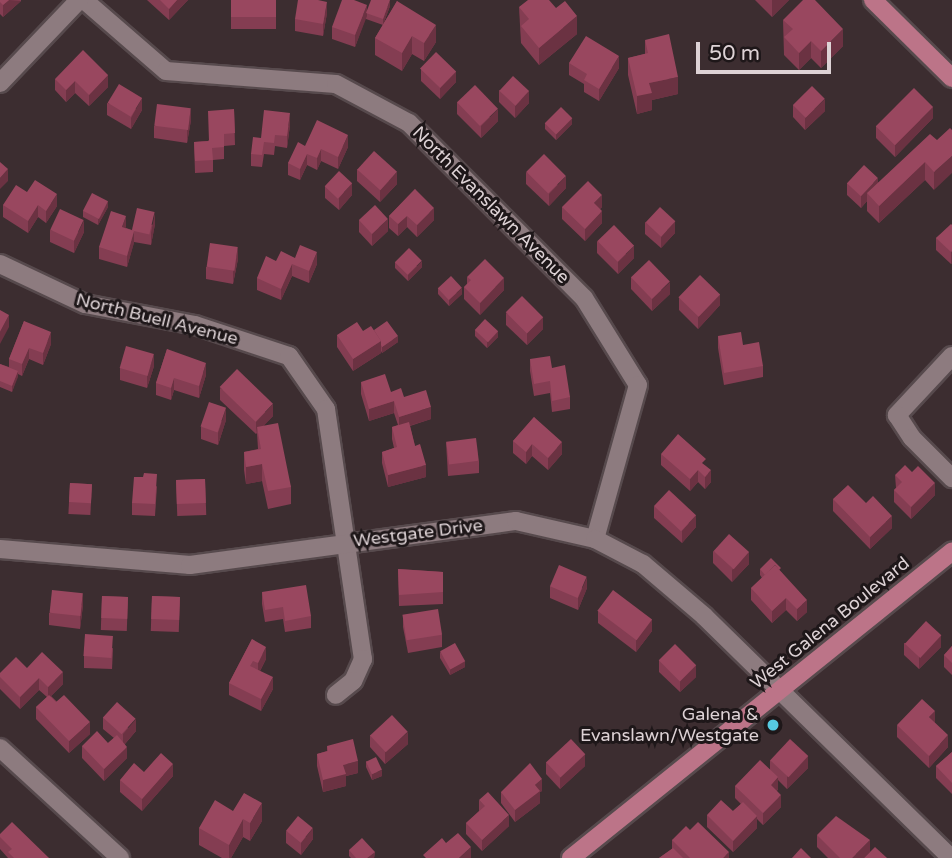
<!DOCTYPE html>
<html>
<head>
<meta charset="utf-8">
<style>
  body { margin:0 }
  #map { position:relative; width:952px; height:858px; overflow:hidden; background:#3c2d30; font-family:"Varela Round",sans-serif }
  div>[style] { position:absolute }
  .roads { filter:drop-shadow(2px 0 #574a4d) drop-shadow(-2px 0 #574a4d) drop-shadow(0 2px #574a4d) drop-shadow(0 -2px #574a4d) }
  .minor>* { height:18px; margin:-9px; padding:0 9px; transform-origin:9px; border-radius:9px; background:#8d7b7f }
  .major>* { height:18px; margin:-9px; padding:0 9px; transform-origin:9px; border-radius:9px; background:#bc7488 }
  .wall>* { inset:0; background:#843d52; transform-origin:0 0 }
  .shaded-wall>* { inset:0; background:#6b3242 }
  .building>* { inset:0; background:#99475f; transform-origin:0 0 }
  .dots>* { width:19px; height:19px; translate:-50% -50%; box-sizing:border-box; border:4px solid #1e1719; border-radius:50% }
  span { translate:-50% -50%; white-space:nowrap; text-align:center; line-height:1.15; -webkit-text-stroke:6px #1e1719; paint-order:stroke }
  .street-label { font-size:18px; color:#ddd2d5 }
  .poi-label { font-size:18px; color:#ddd2d5 }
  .right { translate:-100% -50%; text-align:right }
  .scale { position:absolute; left:696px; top:42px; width:135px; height:32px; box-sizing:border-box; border:4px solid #ddd2d5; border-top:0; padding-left:9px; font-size:21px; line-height:24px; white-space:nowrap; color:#ddd2d5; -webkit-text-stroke:5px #1e1719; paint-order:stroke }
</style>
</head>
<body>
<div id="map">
  <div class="roads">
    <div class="minor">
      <div style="left:84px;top:0;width:108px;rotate:40.9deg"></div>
      <div style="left:166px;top:71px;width:170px;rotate:4.4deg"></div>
      <div style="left:336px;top:84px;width:83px;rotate:28.1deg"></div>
      <div style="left:409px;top:123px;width:247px;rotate:45deg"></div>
      <div style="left:584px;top:298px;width:102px;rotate:58.2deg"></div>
      <div style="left:638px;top:385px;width:160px;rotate:105.6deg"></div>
      <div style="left:0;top:83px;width:115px;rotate:-46.4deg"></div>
      <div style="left:0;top:264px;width:94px;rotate:25.2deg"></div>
      <div style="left:85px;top:304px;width:112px;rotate:10.8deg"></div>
      <div style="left:195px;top:325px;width:99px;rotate:18.3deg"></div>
      <div style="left:289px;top:356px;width:65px;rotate:55.1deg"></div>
      <div style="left:326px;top:409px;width:253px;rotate:81.6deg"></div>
      <div style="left:363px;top:659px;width:24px;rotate:114deg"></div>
      <div style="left:353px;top:681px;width:22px;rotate:141deg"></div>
      <div style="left:952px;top:356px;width:81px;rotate:133deg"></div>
      <div style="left:897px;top:415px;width:27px;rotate:57deg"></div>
      <div style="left:912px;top:438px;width:57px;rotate:45deg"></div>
      <div style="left:0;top:549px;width:191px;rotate:4.8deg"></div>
      <div style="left:190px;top:565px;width:329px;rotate:-7.7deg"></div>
      <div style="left:516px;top:521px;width:81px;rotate:12.8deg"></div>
      <div style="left:595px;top:539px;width:54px;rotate:27.5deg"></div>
      <div style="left:643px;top:564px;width:80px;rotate:40.4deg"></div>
      <div style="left:704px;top:616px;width:346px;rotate:44.4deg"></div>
      <div style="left:0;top:748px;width:163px;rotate:42.5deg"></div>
    </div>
    <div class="major">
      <div style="left:873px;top:0;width:111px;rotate:44.6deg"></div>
      <div style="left:571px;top:858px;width:489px;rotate:-38.8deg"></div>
    </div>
  </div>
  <div class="wall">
    <div style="clip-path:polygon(0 0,21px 0,21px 1px,3px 17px,0 14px)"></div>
    <div style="clip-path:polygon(147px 0,188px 0,169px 20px)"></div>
    <div style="left:231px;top:0;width:45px;height:29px"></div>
    <div style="clip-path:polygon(755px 0,789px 0,772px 17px)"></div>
    <div style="clip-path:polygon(397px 1px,436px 42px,424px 61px,412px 54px,402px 71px,375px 55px,375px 38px)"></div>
    <div style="clip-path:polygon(390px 6px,383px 25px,366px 19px,366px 17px,355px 47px,332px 39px,332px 27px,367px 13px)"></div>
    <div style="clip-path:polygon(519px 7px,577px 34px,539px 65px,521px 43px)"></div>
    <div style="clip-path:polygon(327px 13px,323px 36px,295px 31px,295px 19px)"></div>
    <div style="clip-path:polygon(783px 20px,843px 46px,821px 68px,811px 58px,799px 70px,784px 55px)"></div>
    <div style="clip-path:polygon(645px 40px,678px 94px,652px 100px,652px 110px,637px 114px,628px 75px,628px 58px,645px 54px)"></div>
    <div style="clip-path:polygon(569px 63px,619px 68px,599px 101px,584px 92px,584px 84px,569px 75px)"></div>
    <div style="clip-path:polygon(421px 69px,456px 82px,440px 99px,421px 81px)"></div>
    <div style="clip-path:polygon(108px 75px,108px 87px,89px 106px,75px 93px,66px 102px,55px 90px,55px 79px)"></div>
    <div style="clip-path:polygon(499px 90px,529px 103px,515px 118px,499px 102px)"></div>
    <div style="clip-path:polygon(457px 102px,498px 121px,481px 138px,457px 114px)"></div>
    <div style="clip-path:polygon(107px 103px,142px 110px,131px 129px,107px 115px)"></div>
    <div style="clip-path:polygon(793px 105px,825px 111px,805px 130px,793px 117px)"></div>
    <div style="clip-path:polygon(234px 109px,235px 145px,224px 146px,224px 159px,213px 160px,213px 172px,195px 173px,194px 142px,208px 141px)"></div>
    <div style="clip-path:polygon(933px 118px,895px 157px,876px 138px,876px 126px)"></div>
    <div style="clip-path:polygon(191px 120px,187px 143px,154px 138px,154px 126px)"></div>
    <div style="clip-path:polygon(545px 123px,572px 124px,556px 140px,545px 129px)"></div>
    <div style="clip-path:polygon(290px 125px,287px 148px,275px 146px,274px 155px,264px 154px,262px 167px,251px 166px,251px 154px,261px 138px)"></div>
    <div style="clip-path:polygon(937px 140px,934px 190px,925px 180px,879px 223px,867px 211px,867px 201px,861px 208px,847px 195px,847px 183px,878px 183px)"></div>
    <div style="clip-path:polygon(305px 146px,348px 147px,338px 169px,321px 161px,317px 170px,307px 165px,300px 180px,288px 175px,288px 163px)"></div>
    <div style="clip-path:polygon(357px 169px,397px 184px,380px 202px,357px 181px)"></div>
    <div style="clip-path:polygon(526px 172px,566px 188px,549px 206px,526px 184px)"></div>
    <div style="clip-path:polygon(325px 186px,352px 195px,339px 210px,325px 198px)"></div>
    <div style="clip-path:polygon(415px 189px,434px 220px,417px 237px,407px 227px,398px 236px,389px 228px,389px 216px)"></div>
    <div style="clip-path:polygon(27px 192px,57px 206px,46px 223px,38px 217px,28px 233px,3px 217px,3px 205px)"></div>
    <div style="clip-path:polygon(108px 207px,98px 225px,83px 217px,83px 211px)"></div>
    <div style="clip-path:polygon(562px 207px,602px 207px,600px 209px,602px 223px,585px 241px,562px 219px)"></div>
    <div style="clip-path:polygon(359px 220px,388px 231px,372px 246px,359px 232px)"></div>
    <div style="clip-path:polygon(645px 222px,675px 233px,661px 248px,645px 234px)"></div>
    <div style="clip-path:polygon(155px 224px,151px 245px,134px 242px,127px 267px,99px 259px,99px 247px,126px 228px,132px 230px)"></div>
    <div style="clip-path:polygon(952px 225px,952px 263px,951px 264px,936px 250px,936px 238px)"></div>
    <div style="clip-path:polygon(50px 230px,84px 232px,74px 253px,50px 242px)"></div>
    <div style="clip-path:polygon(597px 241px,634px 258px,618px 274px,597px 253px)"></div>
    <div style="clip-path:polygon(295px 258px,317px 264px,309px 283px,292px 276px,281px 300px,257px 290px,257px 278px)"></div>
    <div style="clip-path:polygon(238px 259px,233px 284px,206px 279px,206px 267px)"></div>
    <div style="clip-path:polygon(395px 262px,422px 267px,408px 281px,395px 268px)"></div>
    <div style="clip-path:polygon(467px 277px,504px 290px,480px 315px,464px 299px,464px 287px,467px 284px)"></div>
    <div style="clip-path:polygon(631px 277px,670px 294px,652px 311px,631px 289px)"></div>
    <div style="clip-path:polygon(438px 288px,462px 294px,449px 306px,438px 294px)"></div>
    <div style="clip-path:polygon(679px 298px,720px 305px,698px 329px,679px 310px)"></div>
    <div style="clip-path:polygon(506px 313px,543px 329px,527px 345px,506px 325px)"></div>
    <div style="clip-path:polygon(24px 321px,51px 344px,43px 365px,29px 359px,22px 376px,18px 374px,12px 392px,0 387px,0 364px,9px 367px,9px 359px)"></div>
    <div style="clip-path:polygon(374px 330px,398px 342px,382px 353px,381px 351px,381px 353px,353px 371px,337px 347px,337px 335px)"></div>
    <div style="clip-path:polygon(475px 330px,498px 337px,487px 348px,475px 336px)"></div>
    <div style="clip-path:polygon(718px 336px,743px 345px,763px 366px,763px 377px,724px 385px,718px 348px)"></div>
    <div style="clip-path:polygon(167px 349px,206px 375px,199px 398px,174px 390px,171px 400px,156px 395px,156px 383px)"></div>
    <div style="clip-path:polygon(530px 359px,552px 368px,570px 397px,570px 409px,552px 412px,550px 393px,534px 396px,530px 371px)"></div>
    <div style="clip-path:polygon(154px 366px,147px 388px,120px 380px,120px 368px)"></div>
    <div style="clip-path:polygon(361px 382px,404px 397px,431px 419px,410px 426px,415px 446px,426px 477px,388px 487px,382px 463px,382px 452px,394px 448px,392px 439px,392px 427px,398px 425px,394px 413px,369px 421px,361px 394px)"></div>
    <div style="clip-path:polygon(220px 388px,273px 416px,264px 425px,291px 487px,291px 504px,268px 509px,262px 481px,246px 484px,244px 470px,244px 452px,258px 449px,257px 433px,256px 434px,220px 400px)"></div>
    <div style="clip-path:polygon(534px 417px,562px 454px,548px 470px,532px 456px,526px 464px,513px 453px,513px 441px)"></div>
    <div style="clip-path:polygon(226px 420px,218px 445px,201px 439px,201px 427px)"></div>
    <div style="clip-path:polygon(446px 442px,479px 461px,479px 473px,448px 476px)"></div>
    <div style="clip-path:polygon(661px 454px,706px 466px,711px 482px,705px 489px,698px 482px,690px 491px,661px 465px)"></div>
    <div style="clip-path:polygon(895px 475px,935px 495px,911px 519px,894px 502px,894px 490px,896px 488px)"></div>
    <div style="left:205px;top:479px;width:36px;height:29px;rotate:88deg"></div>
    <div style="left:70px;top:483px;width:22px;height:31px;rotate:3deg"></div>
    <div style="clip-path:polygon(157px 486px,155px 516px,132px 515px,132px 503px)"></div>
    <div style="clip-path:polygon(833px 499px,866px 503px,892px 528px,870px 549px,833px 511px)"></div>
    <div style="clip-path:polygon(654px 506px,696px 527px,682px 543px,654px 518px)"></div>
    <div style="clip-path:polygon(713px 551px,749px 564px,732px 582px,713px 563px)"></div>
    <div style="clip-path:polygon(398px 569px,443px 572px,443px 604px,399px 606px)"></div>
    <div style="clip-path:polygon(760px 569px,781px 572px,807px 612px,797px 621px,786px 610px,772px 623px,751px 600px,751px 588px,762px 578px,760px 575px)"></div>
    <div style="clip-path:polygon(550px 586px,587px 588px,578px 610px,550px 598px)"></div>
    <div style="clip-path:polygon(262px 592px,311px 616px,311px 628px,285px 632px,283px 619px,265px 622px,262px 604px)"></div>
    <div style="left:102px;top:596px;width:26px;height:34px;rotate:2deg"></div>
    <div style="left:152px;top:596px;width:28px;height:35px;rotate:2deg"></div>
    <div style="clip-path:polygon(83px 605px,80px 629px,49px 625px,49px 613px)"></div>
    <div style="clip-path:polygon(598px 611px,652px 631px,636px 652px,598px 623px)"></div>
    <div style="clip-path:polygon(403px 616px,442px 635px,442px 647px,408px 653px,403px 627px)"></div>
    <div style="clip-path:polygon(252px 639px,266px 659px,260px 671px,273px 689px,261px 711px,229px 695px,229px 683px)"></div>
    <div style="clip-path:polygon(904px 643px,941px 647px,919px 669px,904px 655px)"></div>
    <div style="clip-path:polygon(952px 646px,952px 675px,944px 667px,944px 655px)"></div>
    <div style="clip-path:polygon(113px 648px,112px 669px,84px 668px,84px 656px)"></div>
    <div style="clip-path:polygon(440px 652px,465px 667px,450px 675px,440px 658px)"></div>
    <div style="clip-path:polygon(659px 660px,696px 677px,680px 692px,659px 672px)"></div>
    <div style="clip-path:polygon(27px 668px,63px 684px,51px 696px,90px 734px,69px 753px,36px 719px,36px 707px,47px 697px,39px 690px,20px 709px,0 689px,0 673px)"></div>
    <div style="clip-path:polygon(103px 717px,136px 731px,125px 744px,127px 758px,104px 781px,82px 758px,82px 746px,108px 743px,114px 738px,103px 729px)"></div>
    <div style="clip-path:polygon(897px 725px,948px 747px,929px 768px,897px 737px)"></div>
    <div style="clip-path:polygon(370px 735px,408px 744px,385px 764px,370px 747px)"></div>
    <div style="clip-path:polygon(327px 746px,358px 773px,346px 776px,346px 786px,323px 792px,317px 766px,317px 754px,327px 751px)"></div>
    <div style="clip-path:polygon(952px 752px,952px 794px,936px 778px,936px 766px)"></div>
    <div style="clip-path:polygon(770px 760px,808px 768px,787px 789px,778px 780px,778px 789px,777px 791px,781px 807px,763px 825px,757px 819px,757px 828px,733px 852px,707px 827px,707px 815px,733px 811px,741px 804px,735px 798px,735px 786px,770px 769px)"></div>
    <div style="clip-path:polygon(366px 761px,382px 776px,372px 780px,366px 767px)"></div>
    <div style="clip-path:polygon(546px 762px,585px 766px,560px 789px,546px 774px)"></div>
    <div style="clip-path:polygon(144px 772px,173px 776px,142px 811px,120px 792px,120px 780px)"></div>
    <div style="clip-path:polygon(542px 791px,540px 792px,540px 803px,515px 822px,501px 803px,501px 792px)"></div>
    <div style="clip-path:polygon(479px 800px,509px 826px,482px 851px,466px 834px,466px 823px,479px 811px)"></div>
    <div style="clip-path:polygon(233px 811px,262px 821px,250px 841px,243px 837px,231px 858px,222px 858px,199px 845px,199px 828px)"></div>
    <div style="clip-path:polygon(690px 830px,729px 858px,659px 858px,672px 849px,672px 840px)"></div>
    <div style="clip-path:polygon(286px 831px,313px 839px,301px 855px,286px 843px)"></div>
    <div style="clip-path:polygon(0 834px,49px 858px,8px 858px,0 849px)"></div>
    <div style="clip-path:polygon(817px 835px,864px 858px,828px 858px,817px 847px)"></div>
    <div style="clip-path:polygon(349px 850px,375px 852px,374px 858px,351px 858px,349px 856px)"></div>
  </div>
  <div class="shaded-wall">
    <div style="clip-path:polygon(9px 0,21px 1px,3px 17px,3px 5px)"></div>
    <div style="clip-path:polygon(177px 0,188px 0,169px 20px,169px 9px)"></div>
    <div style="clip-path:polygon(390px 0,390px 6px,383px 25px,383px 19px)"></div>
    <div style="clip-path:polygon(772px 0,789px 0,772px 17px)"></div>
    <div style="clip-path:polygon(327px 2px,327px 13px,323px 36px,323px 24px)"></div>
    <div style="clip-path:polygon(367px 5px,367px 16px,355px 47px,355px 35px)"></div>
    <div style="clip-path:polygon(577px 16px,577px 34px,539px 65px,539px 48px)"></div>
    <div style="clip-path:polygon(436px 25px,436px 42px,424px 61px,424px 43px)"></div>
    <div style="clip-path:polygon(843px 29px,843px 46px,821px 68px,821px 51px)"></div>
    <div style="clip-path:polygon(412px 36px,412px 54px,402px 71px,402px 53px)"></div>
    <div style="clip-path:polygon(811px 41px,811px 58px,799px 70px,799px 53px)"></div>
    <div style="clip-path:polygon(619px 56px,619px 68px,599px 101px,599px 89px)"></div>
    <div style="clip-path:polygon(456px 71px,456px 82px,440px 99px,440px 87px)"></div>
    <div style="clip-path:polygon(108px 75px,108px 87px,89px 106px,89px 95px)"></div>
    <div style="clip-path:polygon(678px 77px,678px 94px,652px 100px,652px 110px,637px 114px,637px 96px,649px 83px)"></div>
    <div style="clip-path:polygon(75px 81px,75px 93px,66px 102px,66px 90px)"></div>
    <div style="clip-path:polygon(529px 91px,529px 103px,515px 118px,515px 106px)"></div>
    <div style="clip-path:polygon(142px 98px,142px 110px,131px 129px,131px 118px)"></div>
    <div style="clip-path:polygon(825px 99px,825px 111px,805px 130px,805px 118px)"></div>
    <div style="clip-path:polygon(933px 107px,933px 118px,895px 157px,895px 145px)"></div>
    <div style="clip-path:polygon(191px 108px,191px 120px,187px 143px,187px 131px)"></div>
    <div style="clip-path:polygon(498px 109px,498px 121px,481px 138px,481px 126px)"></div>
    <div style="clip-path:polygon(290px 113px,290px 125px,287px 148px,287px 136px)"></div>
    <div style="clip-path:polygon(572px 118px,572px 124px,556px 140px,556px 134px)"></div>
    <div style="clip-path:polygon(348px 135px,348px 147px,338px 169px,338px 157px)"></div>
    <div style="clip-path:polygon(321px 149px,321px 161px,317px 170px,317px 158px)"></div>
    <div style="clip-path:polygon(307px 154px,307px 165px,300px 180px,300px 169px)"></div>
    <div style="clip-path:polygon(952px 156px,952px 173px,934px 190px,934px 172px)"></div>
    <div style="clip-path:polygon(925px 162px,925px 180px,879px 223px,879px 206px)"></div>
    <div style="clip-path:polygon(8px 169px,8px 181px,0 189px,0 178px)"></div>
    <div style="clip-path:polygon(397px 172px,397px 184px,380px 202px,380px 190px)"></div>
    <div style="clip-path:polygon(566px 176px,566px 188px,549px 206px,549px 194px)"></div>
    <div style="clip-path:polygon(878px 178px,878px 190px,867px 193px,867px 201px,861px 208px,861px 196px)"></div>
    <div style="clip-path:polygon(352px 183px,352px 195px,339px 210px,339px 198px)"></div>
    <div style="clip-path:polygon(57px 194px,57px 206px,46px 223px,46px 211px)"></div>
    <div style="clip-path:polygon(602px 195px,602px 207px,594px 215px,594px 203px)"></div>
    <div style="clip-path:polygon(108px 201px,108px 207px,98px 225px,98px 219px)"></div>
    <div style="clip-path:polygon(38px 205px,38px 217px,28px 233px,28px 221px)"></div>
    <div style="clip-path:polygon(434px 208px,434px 220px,417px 237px,417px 225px)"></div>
    <div style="clip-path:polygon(602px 211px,602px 223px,585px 241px,585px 229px)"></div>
    <div style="clip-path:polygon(155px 212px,155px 224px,151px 245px,151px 233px)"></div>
    <div style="clip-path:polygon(126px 216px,126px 227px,122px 239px,122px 227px)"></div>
    <div style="clip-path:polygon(407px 216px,407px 227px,398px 236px,398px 224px)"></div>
    <div style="clip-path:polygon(388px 219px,388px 231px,372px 246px,372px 234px)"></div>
    <div style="clip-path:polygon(84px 220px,84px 232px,74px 253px,74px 241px)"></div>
    <div style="clip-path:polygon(675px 221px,675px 233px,661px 248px,661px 237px)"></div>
    <div style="clip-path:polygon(134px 231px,134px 243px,127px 267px,127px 256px)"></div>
    <div style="clip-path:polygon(634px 246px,634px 258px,618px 274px,618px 262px)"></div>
    <div style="clip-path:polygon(238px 247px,238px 259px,233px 284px,233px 272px)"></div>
    <div style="clip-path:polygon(952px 251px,952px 263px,951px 264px,951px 252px)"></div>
    <div style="clip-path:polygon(317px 252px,317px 264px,309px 283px,309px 271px)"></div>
    <div style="clip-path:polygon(422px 261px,422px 267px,408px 281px,408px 275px)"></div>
    <div style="clip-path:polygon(292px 264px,292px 276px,281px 300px,281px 289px)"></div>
    <div style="clip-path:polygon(504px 278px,504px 290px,480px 315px,480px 303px)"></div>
    <div style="clip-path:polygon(670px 282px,670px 294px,652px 311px,652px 299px)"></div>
    <div style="clip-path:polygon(462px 288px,462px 294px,449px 306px,449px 300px)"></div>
    <div style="clip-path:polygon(720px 294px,720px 305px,698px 329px,698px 317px)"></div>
    <div style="clip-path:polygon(9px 315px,9px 327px,0 344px,0 332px)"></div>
    <div style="clip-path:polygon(543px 317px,543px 329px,527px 345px,527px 333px)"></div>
    <div style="clip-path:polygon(498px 331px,498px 337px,487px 348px,487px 342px)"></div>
    <div style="clip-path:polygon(51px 332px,51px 344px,43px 365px,43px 353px)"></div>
    <div style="clip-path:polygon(398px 336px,398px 342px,382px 353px,382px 347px)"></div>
    <div style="clip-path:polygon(381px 341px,381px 353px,353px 371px,353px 359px)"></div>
    <div style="clip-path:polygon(29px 348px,29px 359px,22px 376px,22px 364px)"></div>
    <div style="clip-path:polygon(154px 354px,154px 366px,147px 388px,147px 376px)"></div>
    <div style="clip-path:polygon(206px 363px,206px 375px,199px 398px,199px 386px)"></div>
    <div style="clip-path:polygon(18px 371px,18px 377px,12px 392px,12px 386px)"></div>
    <div style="clip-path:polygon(174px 378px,174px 390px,171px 400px,171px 388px)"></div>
    <div style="clip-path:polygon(394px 401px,394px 413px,369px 421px,369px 409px)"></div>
    <div style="clip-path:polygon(273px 404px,273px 416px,258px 432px,257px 427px,256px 434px,256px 422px)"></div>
    <div style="clip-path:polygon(431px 407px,431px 419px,399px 429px,399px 417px)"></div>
    <div style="clip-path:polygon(226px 408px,226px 420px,218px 445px,218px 433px)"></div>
    <div style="clip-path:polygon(562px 442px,562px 454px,548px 470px,548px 458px)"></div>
    <div style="clip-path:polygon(532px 444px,532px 456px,526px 464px,526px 452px)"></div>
    <div style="clip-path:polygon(262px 464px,262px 481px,246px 484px,246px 467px)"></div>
    <div style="clip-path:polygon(426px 465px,426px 477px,388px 487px,388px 475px)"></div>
    <div style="clip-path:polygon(698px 470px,698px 482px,690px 491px,690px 479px)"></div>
    <div style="clip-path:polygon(711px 470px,711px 482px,705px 489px,705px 477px)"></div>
    <div style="clip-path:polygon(935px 483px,935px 495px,911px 519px,911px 507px)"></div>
    <div style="clip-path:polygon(696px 515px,696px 527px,682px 543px,682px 531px)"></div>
    <div style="clip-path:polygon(892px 516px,892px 528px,870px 549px,870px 537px)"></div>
    <div style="clip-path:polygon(749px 552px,749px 564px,732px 582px,732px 570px)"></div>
    <div style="clip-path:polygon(587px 577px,587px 588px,578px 610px,578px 598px)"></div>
    <div style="clip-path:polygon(83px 593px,83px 605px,80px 629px,80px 617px)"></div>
    <div style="clip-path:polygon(786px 598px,786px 610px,772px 623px,772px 611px)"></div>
    <div style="clip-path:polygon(807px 600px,807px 612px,797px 621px,797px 609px)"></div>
    <div style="clip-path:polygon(652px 619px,652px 631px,636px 652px,636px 640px)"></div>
    <div style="clip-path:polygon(941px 635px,941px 647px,919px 669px,919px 657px)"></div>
    <div style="clip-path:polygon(266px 647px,266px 659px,258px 675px,258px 663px)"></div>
    <div style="clip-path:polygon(465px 661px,465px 667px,450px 675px,450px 669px)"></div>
    <div style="clip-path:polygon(696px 665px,696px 677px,680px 692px,680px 680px)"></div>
    <div style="clip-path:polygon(63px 672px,63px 684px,48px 699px,48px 687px)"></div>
    <div style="clip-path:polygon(273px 677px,273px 689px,261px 711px,261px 699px)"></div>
    <div style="clip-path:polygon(39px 678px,39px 690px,20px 709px,20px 697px)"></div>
    <div style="clip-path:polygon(935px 711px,935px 723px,929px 717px)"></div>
    <div style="clip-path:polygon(136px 719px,136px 731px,123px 746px,123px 734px)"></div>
    <div style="clip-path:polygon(90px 722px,90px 734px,69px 753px,69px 741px)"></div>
    <div style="clip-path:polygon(408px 732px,408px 744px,385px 764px,385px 752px)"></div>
    <div style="clip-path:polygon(948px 735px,948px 747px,929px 768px,929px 756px)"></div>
    <div style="clip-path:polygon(127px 747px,127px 758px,104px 781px,104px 769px)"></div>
    <div style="clip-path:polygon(585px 754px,585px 766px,560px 789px,560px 777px)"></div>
    <div style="clip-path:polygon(808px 756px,808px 768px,787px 789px,787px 777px)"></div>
    <div style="clip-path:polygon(358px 761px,358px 773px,346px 776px,346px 786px,323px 792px,323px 780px,343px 765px)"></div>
    <div style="clip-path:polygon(173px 764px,173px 776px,142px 811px,142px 799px)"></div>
    <div style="clip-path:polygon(382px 770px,382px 776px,372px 780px,372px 774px)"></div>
    <div style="clip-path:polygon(778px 777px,778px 789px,771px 797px,771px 785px)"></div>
    <div style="clip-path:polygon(542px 779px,542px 791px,540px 792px,540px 803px,515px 822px,515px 810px,535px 785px)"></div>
    <div style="clip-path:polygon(781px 795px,781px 807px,763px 825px,763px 813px)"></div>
    <div style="clip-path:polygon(262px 803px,262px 821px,250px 841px,250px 823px)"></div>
    <div style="clip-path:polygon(509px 815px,509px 826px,482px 851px,482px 840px)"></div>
    <div style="clip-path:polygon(757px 816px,757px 828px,733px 852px,733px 841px)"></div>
    <div style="clip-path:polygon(243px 819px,243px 837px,231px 858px,229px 858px,229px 845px)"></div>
    <div style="clip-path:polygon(313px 828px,313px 839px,301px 855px,301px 843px)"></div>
    <div style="clip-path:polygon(870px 840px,870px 852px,864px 858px,852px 858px)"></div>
    <div style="clip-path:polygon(471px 847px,471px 858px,459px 858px)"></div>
    <div style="clip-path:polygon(375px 852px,374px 858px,367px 858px)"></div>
    <div style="clip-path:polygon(729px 852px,729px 858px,723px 858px)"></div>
  </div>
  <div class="building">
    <div style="clip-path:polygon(0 0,9px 0,3px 5px,0 2px)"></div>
    <div style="clip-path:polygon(160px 0,177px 0,169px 9px)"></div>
    <div style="left:231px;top:0;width:45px;height:17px"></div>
    <div style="clip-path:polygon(298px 0,318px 0,327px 2px,323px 24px,295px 19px)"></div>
    <div style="clip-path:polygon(342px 0,354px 0,367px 5px,355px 35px,332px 27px)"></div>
    <div style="clip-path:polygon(371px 0,390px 0,383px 19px,366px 13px)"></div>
    <div style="clip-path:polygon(528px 0,549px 0,556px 8px,565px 1px,577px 16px,539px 48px,521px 26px,529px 19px,519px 7px)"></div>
    <div style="clip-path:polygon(803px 0,815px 0,843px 29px,821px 51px,811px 41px,799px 53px,784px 37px,793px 29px,783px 20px)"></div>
    <div style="clip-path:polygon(397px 1px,436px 25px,424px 43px,412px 36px,402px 53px,375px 38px)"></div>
    <div style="clip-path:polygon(669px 34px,678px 77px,649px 83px,652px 93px,637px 96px,628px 58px,648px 53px,645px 40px)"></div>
    <div style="clip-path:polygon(586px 36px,619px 56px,599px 89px,584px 80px,587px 74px,569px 63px)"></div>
    <div style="clip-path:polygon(83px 50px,108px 75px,89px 95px,75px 81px,66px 90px,55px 79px)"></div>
    <div style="left:436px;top:52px;width:28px;height:23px;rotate:44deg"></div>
    <div style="left:513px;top:76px;width:22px;height:20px;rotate:43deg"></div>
    <div style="left:119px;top:84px;width:27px;height:22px;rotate:31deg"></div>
    <div style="left:475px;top:85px;width:33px;height:25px;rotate:46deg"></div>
    <div style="left:812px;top:86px;width:18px;height:27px;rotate:45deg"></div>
    <div style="left:914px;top:88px;width:27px;height:54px;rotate:45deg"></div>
    <div style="left:157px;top:104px;width:34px;height:22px;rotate:7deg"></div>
    <div style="left:561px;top:107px;width:16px;height:23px;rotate:45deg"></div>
    <div style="clip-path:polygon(234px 109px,235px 133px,224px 134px,224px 147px,212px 148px,213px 160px,195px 161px,194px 142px,209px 141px,208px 111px)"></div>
    <div style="clip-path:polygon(264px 110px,290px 113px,287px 136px,275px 135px,274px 143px,264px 142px,262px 155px,251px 154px,253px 137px,261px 138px)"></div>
    <div style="clip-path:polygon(317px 120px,348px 135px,338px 157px,321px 149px,317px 158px,307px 154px,300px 169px,288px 163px,298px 142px,305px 146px)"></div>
    <div style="clip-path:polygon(950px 128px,952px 130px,952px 156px,934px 172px,925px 162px,879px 206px,867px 193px,930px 134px,937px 140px)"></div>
    <div style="left:374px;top:151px;width:31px;height:25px;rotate:42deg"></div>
    <div style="left:544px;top:154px;width:31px;height:25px;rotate:45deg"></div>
    <div style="clip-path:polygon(0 162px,8px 169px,0 178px)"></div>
    <div style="left:864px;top:165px;width:19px;height:25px;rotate:43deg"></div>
    <div style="left:339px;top:171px;width:18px;height:21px;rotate:43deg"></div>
    <div style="clip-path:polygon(35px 180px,57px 194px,46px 211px,38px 205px,28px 221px,3px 205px,16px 185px,27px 192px)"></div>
    <div style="clip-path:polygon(588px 181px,602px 195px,594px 203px,602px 211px,585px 229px,562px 207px)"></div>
    <div style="clip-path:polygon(415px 189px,434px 208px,417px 225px,407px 216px,398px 224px,389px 216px)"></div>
    <div style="left:92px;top:193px;width:18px;height:20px;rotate:27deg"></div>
    <div style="left:375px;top:205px;width:19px;height:22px;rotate:47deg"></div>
    <div style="left:660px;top:207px;width:21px;height:21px;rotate:43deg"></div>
    <div style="left:137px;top:208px;width:18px;height:23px;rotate:13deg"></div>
    <div style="left:60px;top:209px;width:26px;height:23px;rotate:25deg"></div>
    <div style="clip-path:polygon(111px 211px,126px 216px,122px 227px,134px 231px,127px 256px,99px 247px)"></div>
    <div style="clip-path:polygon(951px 224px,952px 225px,952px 251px,951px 252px,936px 238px)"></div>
    <div style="left:614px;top:225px;width:29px;height:23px;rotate:46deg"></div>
    <div style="left:210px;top:243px;width:28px;height:24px;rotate:8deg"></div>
    <div style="clip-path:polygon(300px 245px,317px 252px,309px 271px,292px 264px,281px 289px,257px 278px,266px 256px,276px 261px,281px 251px,295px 258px)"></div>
    <div style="left:409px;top:248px;width:18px;height:20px;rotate:45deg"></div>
    <div style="clip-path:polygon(485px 259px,504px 278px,480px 303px,464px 287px,471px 280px,467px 277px)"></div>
    <div style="left:649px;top:260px;width:30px;height:25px;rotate:46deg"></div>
    <div style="left:700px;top:275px;width:28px;height:31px;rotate:44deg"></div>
    <div style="left:451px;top:276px;width:16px;height:18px;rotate:47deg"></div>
    <div style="left:522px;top:296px;width:30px;height:23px;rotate:45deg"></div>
    <div style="clip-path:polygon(0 310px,9px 315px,0 332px)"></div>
    <div style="left:485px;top:319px;width:18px;height:15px;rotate:43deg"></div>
    <div style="clip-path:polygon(24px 321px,51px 332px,43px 353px,29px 348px,22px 364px,9px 359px)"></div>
    <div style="clip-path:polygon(387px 321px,398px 336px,382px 347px,381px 345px,381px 341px,374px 330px)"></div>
    <div style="clip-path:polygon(357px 322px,363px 331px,371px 326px,381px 341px,353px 359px,337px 335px)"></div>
    <div style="clip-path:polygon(741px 332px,743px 345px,759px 342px,763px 366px,724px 373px,718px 336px)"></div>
    <div style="left:126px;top:346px;width:29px;height:23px;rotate:16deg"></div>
    <div style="clip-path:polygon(167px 349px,206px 363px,199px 386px,174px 378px,171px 388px,156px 383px)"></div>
    <div style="clip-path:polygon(550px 356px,552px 368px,565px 365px,570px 397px,552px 401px,550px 381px,534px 384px,530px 359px)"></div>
    <div style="clip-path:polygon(0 364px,18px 371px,12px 386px,0 381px)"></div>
    <div style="left:237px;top:369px;width:50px;height:25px;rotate:44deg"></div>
    <div style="clip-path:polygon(385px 374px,391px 392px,401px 388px,404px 397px,426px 390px,431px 407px,399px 417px,394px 401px,369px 409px,361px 382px)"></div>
    <div style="left:209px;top:402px;width:18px;height:26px;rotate:19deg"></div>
    <div style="clip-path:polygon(534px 417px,562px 442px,548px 458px,532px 444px,526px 452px,513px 441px)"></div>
    <div style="clip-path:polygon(409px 422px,415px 446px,420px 444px,426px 465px,388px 475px,382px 452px,397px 447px,392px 427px)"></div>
    <div style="clip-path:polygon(278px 423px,291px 487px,268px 491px,262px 464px,246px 467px,244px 452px,261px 449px,257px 427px)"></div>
    <div style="clip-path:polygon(678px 434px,706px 459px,702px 463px,711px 470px,705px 477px,698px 470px,690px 479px,661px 454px)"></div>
    <div style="left:476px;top:438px;width:23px;height:30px;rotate:83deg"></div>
    <div style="clip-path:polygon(905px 465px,912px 472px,918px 466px,935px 483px,911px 507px,894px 490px,902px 482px,895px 475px)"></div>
    <div style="clip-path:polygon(144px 473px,157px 474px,155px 504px,132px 503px,134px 477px,143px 477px)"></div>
    <div style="left:205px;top:479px;width:24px;height:29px;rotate:88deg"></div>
    <div style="left:70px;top:483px;width:22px;height:19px;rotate:3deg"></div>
    <div style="clip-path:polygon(848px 485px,866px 503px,873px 496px,892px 516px,870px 537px,833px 499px)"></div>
    <div style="left:669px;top:490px;width:37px;height:22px;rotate:43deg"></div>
    <div style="left:729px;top:534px;width:27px;height:23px;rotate:42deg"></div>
    <div style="clip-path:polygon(771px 558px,781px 568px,779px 570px,775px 565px,765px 575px,760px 569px)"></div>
    <div style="left:559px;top:565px;width:30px;height:23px;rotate:23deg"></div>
    <div style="clip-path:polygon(775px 565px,807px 600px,797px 609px,786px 598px,772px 611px,751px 588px)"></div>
    <div style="clip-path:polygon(398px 569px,443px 572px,443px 592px,399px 595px)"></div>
    <div style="clip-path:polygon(306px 585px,311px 616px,285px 621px,283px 607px,265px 610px,262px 592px)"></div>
    <div style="left:52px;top:590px;width:31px;height:23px;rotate:6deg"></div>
    <div style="left:613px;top:590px;width:49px;height:26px;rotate:37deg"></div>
    <div style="left:102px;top:596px;width:26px;height:22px;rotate:2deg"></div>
    <div style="left:152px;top:596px;width:28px;height:23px;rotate:2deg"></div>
    <div style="left:438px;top:609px;width:26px;height:36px;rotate:81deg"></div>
    <div style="left:926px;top:621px;width:21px;height:31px;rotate:43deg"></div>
    <div style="left:85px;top:634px;width:28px;height:22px;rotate:4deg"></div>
    <div style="clip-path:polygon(252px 639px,266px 647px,258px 663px,253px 661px,250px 666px,273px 677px,261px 699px,229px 683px)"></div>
    <div style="left:455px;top:643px;width:21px;height:17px;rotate:61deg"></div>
    <div style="left:675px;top:644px;width:30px;height:23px;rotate:45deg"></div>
    <div style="clip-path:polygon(952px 646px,952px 663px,944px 655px)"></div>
    <div style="clip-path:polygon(42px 652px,63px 672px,48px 687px,39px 678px,20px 697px,0 677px,0 673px,16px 657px,27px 668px)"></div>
    <div style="clip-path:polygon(49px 695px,56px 702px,64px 695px,90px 722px,69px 741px,36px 707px)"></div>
    <div style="clip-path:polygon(922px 699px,935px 711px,929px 717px,948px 735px,929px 756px,897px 725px)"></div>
    <div style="left:117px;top:702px;width:25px;height:21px;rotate:42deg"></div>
    <div style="left:392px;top:715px;width:23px;height:30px;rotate:47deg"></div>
    <div style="clip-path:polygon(97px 731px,108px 743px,117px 735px,127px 747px,104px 769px,82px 746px)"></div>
    <div style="clip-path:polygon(353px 739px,358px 761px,343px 765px,346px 774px,323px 780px,317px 754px,328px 751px,327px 746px)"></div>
    <div style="left:571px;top:739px;width:21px;height:34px;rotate:47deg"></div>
    <div style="left:790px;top:739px;width:25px;height:29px;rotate:43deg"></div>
    <div style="clip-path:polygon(952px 752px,952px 783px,936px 766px)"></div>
    <div style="clip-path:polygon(161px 753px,173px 764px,142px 799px,120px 780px,134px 763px,144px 772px)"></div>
    <div style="left:376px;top:757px;width:14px;height:11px;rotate:65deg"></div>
    <div style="clip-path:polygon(760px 760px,778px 777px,771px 785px,781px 795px,763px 813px,735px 786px)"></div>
    <div style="clip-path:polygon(530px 763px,542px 779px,535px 785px,540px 791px,515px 810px,501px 792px)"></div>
    <div style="clip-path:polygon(488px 792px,509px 815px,482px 840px,466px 823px,485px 806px,479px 800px)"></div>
    <div style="clip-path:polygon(244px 793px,262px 803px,250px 823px,243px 819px,229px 845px,199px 828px,215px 800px,233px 811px)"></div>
    <div style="clip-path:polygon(721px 800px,733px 811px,743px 802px,757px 816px,733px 841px,707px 815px)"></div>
    <div style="left:298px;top:816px;width:19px;height:19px;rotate:39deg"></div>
    <div style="clip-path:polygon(836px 816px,870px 840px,852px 858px,840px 858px,817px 835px)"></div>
    <div style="clip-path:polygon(12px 822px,49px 858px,14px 858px,8px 852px,12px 849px,0 837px,0 834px)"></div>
    <div style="clip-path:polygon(698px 822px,729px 852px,723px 858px,690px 858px,672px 840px,686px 826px,690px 830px)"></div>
    <div style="clip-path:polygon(458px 833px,471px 847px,459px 858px,426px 858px,423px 855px,442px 838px,446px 843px)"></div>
    <div style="clip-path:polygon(362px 838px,375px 852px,367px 858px,356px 858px,349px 850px)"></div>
    <div style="clip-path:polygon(875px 847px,887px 858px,864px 858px)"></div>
    <div style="clip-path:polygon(673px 848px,683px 858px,659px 858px)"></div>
    <div style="clip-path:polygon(801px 848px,811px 858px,792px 858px)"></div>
  </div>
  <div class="dots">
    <div style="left:773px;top:725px;background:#56c9e1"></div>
  </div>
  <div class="street-label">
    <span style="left:491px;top:205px;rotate:45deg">North Evanslawn Avenue</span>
    <span style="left:157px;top:319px;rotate:14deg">North Buell Avenue</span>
    <span style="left:418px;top:533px;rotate:-7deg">Westgate Drive</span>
    <span style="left:830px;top:623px;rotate:-39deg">West Galena Boulevard</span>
  </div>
  <div class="poi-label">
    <span class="right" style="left:759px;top:725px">Galena &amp;<br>Evanslawn/Westgate</span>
  </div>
  <div class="scale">50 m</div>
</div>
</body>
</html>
